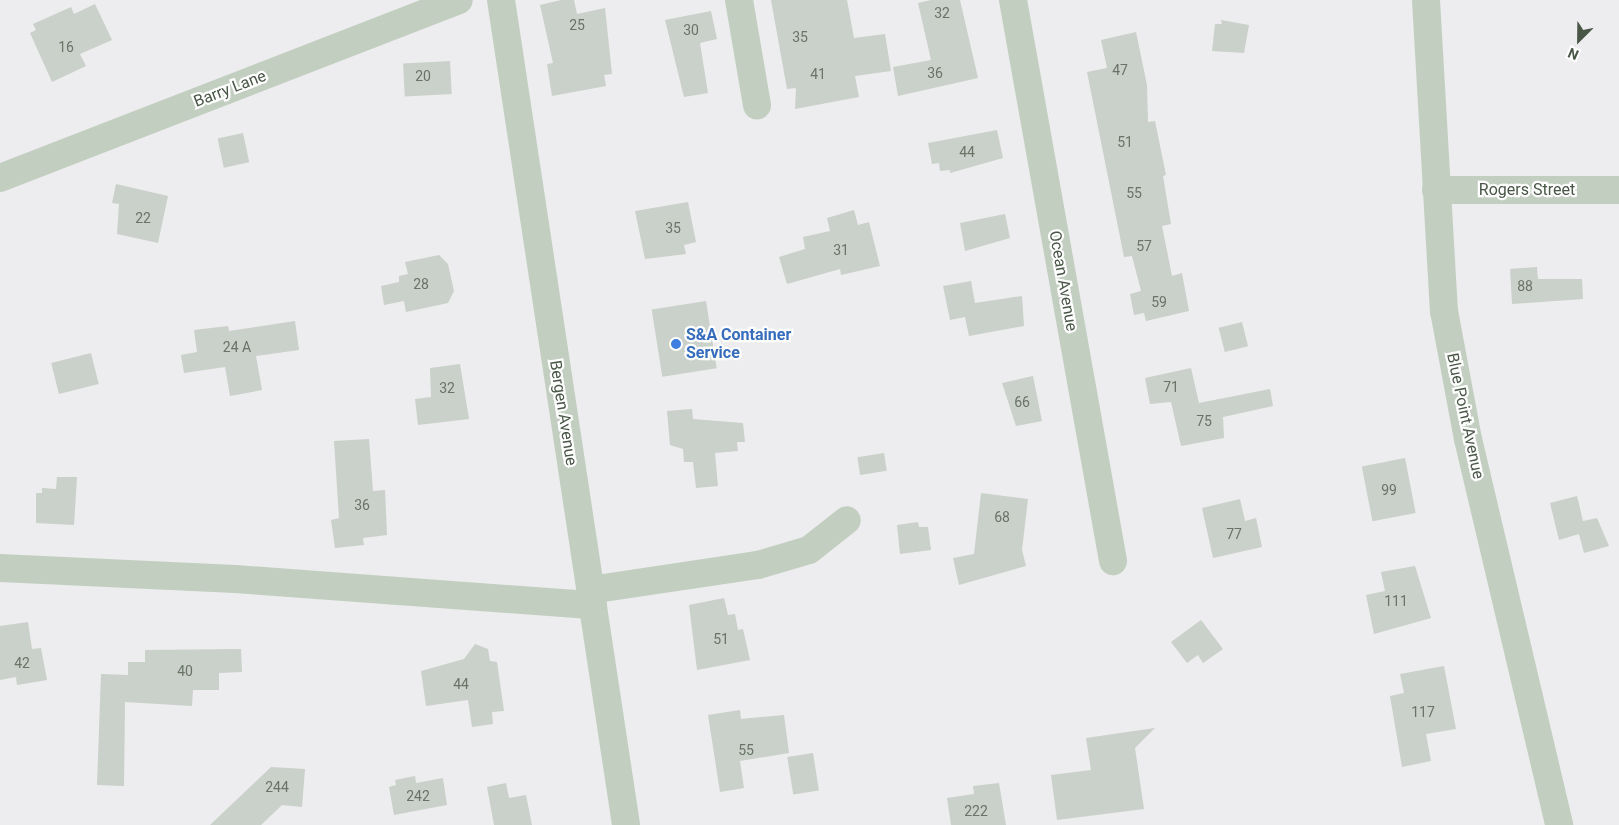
<!DOCTYPE html>
<html>
<head>
<meta charset="utf-8">
<style>
  body { margin:0 }
  #map { position:relative; width:1619px; height:825px; overflow:hidden; background:#edecee; font-family:Roboto,sans-serif }
  div>[style] { position:absolute }
  .building>* { inset:0; background:#cad0ca; transform-origin:0 0 }
  .minor>* { height:28px; margin:-14px; padding:0 14px; transform-origin:14px; border-radius:14px; background:#c2cfc0 }
  .dots>* { width:14px; height:14px; translate:-50% -50%; box-sizing:border-box; border:2px solid #fff; border-radius:50% }
  span { translate:-50% -50%; white-space:nowrap; text-align:center; line-height:1.15; -webkit-text-stroke:4.5px #fff; paint-order:stroke }
  .number-label { font-size:14px; color:#687467 }
  .number-label span { -webkit-text-stroke-width:0 }
  .street-label { font-size:16px; color:#485646 }
  .shop-label { font-size:16px; color:#366cbe; font-weight:700 }
  .left { translate:0 -50%; text-align:left }
  .north { position:absolute; left:1554px; top:15px; width:50px; height:50px; -webkit-text-stroke:4px #fff; paint-order:stroke; rotate:203deg; font-size:14px; font-weight:700; line-height:20px; text-align:center; color:#485646 }
  .north::after { content:''; display:block; margin:auto; width:18px; height:22px; background:#485646; clip-path:polygon(50% 0,100% 100%,50% 72%,0 100%) }
</style>
</head>
<body>
<div id="map">
  <div class="building">
    <div style="clip-path:polygon(561px 0,574px 0,577px 14px,605px 8px,612px 74px,604px 75px,606px 86px,552px 96px,547px 64px,553px 63px,540px 5px)"></div>
    <div style="clip-path:polygon(771px 0,847px 0,854px 38px,885px 34px,891px 71px,855px 76px,859px 97px,795px 109px,796px 88px,787px 89px)"></div>
    <div style="clip-path:polygon(931px 0,960px 0,978px 78px,898px 96px,893px 67px,931px 60px,918px 3px)"></div>
    <div style="clip-path:polygon(95px 4px,112px 40px,80px 54px,86px 66px,52px 82px,30px 33px,36px 30px,33px 24px,71px 7px,74px 14px)"></div>
    <div style="clip-path:polygon(711px 11px,717px 39px,700px 43px,708px 93px,684px 97px,665px 20px)"></div>
    <div style="clip-path:polygon(1221px 20px,1249px 25px,1244px 53px,1212px 51px,1215px 24px,1222px 24px)"></div>
    <div style="clip-path:polygon(1136px 32px,1147px 85px,1148px 122px,1155px 121px,1166px 175px,1163px 176px,1171px 224px,1162px 226px,1172px 276px,1182px 273px,1189px 311px,1146px 321px,1144px 313px,1134px 315px,1130px 294px,1141px 291px,1132px 256px,1124px 257px,1087px 72px,1107px 68px,1101px 40px)"></div>
    <div style="left:450px;top:61px;width:33px;height:47px;rotate:87deg"></div>
    <div style="clip-path:polygon(997px 130px,1003px 158px,950px 173px,950px 170px,940px 171px,939px 163px,932px 164px,928px 143px)"></div>
    <div style="left:243px;top:133px;width:30px;height:26px;rotate:78deg"></div>
    <div style="clip-path:polygon(116px 184px,168px 196px,158px 243px,117px 234px,119px 204px,112px 203px)"></div>
    <div style="clip-path:polygon(688px 202px,696px 242px,684px 245px,686px 254px,645px 259px,635px 211px)"></div>
    <div style="clip-path:polygon(854px 210px,858px 225px,869px 222px,880px 266px,841px 275px,840px 269px,787px 284px,779px 257px,805px 249px,803px 237px,830px 231px,827px 218px)"></div>
    <div style="clip-path:polygon(1005px 214px,1010px 238px,965px 251px,960px 223px)"></div>
    <div style="clip-path:polygon(439px 255px,448px 264px,454px 291px,448px 303px,406px 312px,404px 301px,384px 305px,381px 286px,399px 282px,399px 276px,408px 274px,405px 262px)"></div>
    <div style="clip-path:polygon(1537px 267px,1538px 279px,1582px 279px,1583px 299px,1512px 304px,1510px 269px)"></div>
    <div style="clip-path:polygon(971px 281px,975px 303px,1022px 296px,1024px 326px,969px 336px,965px 317px,950px 320px,943px 286px)"></div>
    <div style="left:706px;top:301px;width:68px;height:55px;rotate:81deg"></div>
    <div style="clip-path:polygon(295px 321px,299px 350px,256px 356px,262px 390px,230px 396px,225px 367px,184px 373px,181px 355px,197px 352px,194px 330px,228px 326px,229px 331px)"></div>
    <div style="left:1242px;top:322px;width:25px;height:24px;rotate:76deg"></div>
    <div style="left:91px;top:353px;width:32px;height:41px;rotate:76deg"></div>
    <div style="clip-path:polygon(460px 364px,469px 419px,418px 425px,415px 399px,431px 397px,430px 368px)"></div>
    <div style="clip-path:polygon(1191px 368px,1199px 403px,1270px 389px,1273px 406px,1223px 417px,1224px 438px,1181px 446px,1171px 402px,1150px 404px,1145px 378px)"></div>
    <div style="clip-path:polygon(1033px 376px,1042px 421px,1016px 426px,1002px 383px)"></div>
    <div style="clip-path:polygon(692px 409px,693px 419px,743px 423px,745px 442px,737px 442px,738px 451px,715px 453px,718px 486px,696px 488px,693px 462px,684px 462px,683px 449px,670px 445px,667px 411px)"></div>
    <div style="clip-path:polygon(369px 439px,373px 491px,385px 490px,387px 535px,363px 538px,364px 545px,335px 548px,331px 520px,339px 518px,334px 441px)"></div>
    <div style="left:884px;top:453px;width:18px;height:27px;rotate:81deg"></div>
    <div style="left:1405px;top:458px;width:56px;height:44px;rotate:79deg"></div>
    <div style="clip-path:polygon(57px 477px,77px 477px,74px 525px,36px 523px,36px 493px,42px 493px,42px 488px,56px 489px)"></div>
    <div style="clip-path:polygon(981px 493px,1028px 499px,1022px 550px,1026px 566px,959px 585px,953px 558px,974px 554px)"></div>
    <div style="clip-path:polygon(1577px 496px,1583px 521px,1597px 518px,1609px 546px,1584px 553px,1579px 534px,1559px 540px,1550px 503px)"></div>
    <div style="clip-path:polygon(1240px 499px,1245px 521px,1256px 518px,1262px 547px,1213px 558px,1202px 508px)"></div>
    <div style="clip-path:polygon(918px 522px,919px 527px,928px 527px,931px 550px,900px 554px,897px 525px)"></div>
    <div style="clip-path:polygon(1415px 566px,1431px 618px,1374px 634px,1366px 595px,1385px 591px,1381px 572px)"></div>
    <div style="clip-path:polygon(724px 598px,728px 615px,735px 614px,738px 630px,743px 629px,750px 660px,697px 670px,689px 605px)"></div>
    <div style="clip-path:polygon(1201px 620px,1223px 649px,1203px 663px,1198px 655px,1187px 663px,1171px 642px)"></div>
    <div style="clip-path:polygon(28px 622px,32px 649px,41px 648px,47px 680px,17px 685px,16px 677px,0 680px,0 626px)"></div>
    <div style="clip-path:polygon(475px 644px,488px 649px,490px 661px,497px 662px,504px 711px,492px 712px,493px 724px,472px 727px,468px 700px,426px 706px,421px 671px,464px 659px)"></div>
    <div style="clip-path:polygon(241px 649px,242px 672px,219px 673px,219px 690px,193px 690px,192px 706px,125px 702px,124px 786px,97px 785px,101px 674px,128px 675px,128px 662px,145px 662px,145px 650px)"></div>
    <div style="clip-path:polygon(1444px 666px,1456px 729px,1426px 734px,1431px 761px,1402px 767px,1390px 696px,1404px 693px,1400px 674px)"></div>
    <div style="clip-path:polygon(740px 710px,741px 719px,784px 715px,789px 753px,740px 761px,744px 788px,720px 792px,708px 715px)"></div>
    <div style="clip-path:polygon(1155px 728px,1135px 748px,1144px 809px,1057px 820px,1051px 775px,1091px 770px,1086px 738px)"></div>
    <div style="left:813px;top:753px;width:38px;height:26px;rotate:81deg"></div>
    <div style="clip-path:polygon(271px 767px,305px 769px,302px 807px,282px 805px,261px 825px,210px 825px)"></div>
    <div style="clip-path:polygon(415px 776px,416px 783px,443px 778px,447px 805px,394px 815px,389px 787px,396px 785px,395px 780px)"></div>
    <div style="clip-path:polygon(506px 783px,509px 798px,526px 795px,532px 825px,494px 825px,487px 787px)"></div>
    <div style="clip-path:polygon(999px 783px,1006px 825px,951px 825px,947px 798px,974px 794px,973px 786px)"></div>
  </div>
  <div class="minor">
    <div style="left:501px;top:0;width:834px;rotate:81.38deg"></div>
    <div style="left:739px;top:0;width:107px;rotate:80.3deg"></div>
    <div style="left:1013px;top:0;width:570px;rotate:79.89deg"></div>
    <div style="left:1426px;top:0;width:312px;rotate:86.7deg"></div>
    <div style="left:1444px;top:311px;width:130px;rotate:79.4deg"></div>
    <div style="left:1468px;top:439px;width:397px;rotate:76.7deg"></div>
    <div style="left:0;top:178px;width:492px;rotate:-21.2deg"></div>
    <div style="left:1436px;top:190px;width:183px"></div>
    <div style="left:0;top:568px;width:235px;rotate:2.7deg"></div>
    <div style="left:235px;top:579px;width:359px;rotate:4.2deg"></div>
    <div style="left:590px;top:590px;width:170px;rotate:-8.5deg"></div>
    <div style="left:758px;top:565px;width:53px;rotate:-16.4deg"></div>
    <div style="left:809px;top:550px;width:48px;rotate:-38.3deg"></div>
  </div>
  <div class="dots">
    <div style="left:676px;top:344px;background:#3f7fe0"></div>
  </div>
  <div class="number-label">
    <span style="left:942px;top:13px">32</span>
    <span style="left:577px;top:25px">25</span>
    <span style="left:691px;top:30px">30</span>
    <span style="left:800px;top:37px">35</span>
    <span style="left:66px;top:47px">16</span>
    <span style="left:1120px;top:70px">47</span>
    <span style="left:935px;top:73px">36</span>
    <span style="left:818px;top:74px">41</span>
    <span style="left:423px;top:76px">20</span>
    <span style="left:1125px;top:142px">51</span>
    <span style="left:967px;top:152px">44</span>
    <span style="left:1134px;top:193px">55</span>
    <span style="left:143px;top:218px">22</span>
    <span style="left:673px;top:228px">35</span>
    <span style="left:1144px;top:246px">57</span>
    <span style="left:841px;top:250px">31</span>
    <span style="left:421px;top:284px">28</span>
    <span style="left:1525px;top:286px">88</span>
    <span style="left:1159px;top:302px">59</span>
    <span style="left:237px;top:347px">24 A</span>
    <span style="left:1171px;top:387px">71</span>
    <span style="left:447px;top:388px">32</span>
    <span style="left:1022px;top:402px">66</span>
    <span style="left:1204px;top:421px">75</span>
    <span style="left:1389px;top:490px">99</span>
    <span style="left:362px;top:505px">36</span>
    <span style="left:1002px;top:517px">68</span>
    <span style="left:1234px;top:534px">77</span>
    <span style="left:1396px;top:601px">111</span>
    <span style="left:721px;top:639px">51</span>
    <span style="left:22px;top:663px">42</span>
    <span style="left:185px;top:671px">40</span>
    <span style="left:461px;top:684px">44</span>
    <span style="left:1423px;top:712px">117</span>
    <span style="left:746px;top:750px">55</span>
    <span style="left:277px;top:787px">244</span>
    <span style="left:418px;top:796px">242</span>
    <span style="left:976px;top:811px">222</span>
  </div>
  <div class="street-label">
    <span style="left:230px;top:89px;rotate:-21deg">Barry Lane</span>
    <span style="left:1527px;top:190px">Rogers Street</span>
    <span style="left:1063px;top:281px;rotate:80deg">Ocean Avenue</span>
    <span style="left:563px;top:413px;rotate:81deg">Bergen Avenue</span>
    <span style="left:1465px;top:416px;rotate:78deg">Blue Point Avenue</span>
  </div>
  <div class="shop-label">
    <span class="left" style="left:686px;top:344px">S&amp;A Container<br>Service</span>
  </div>
  <div class="north">N</div>
</div>
</body>
</html>
